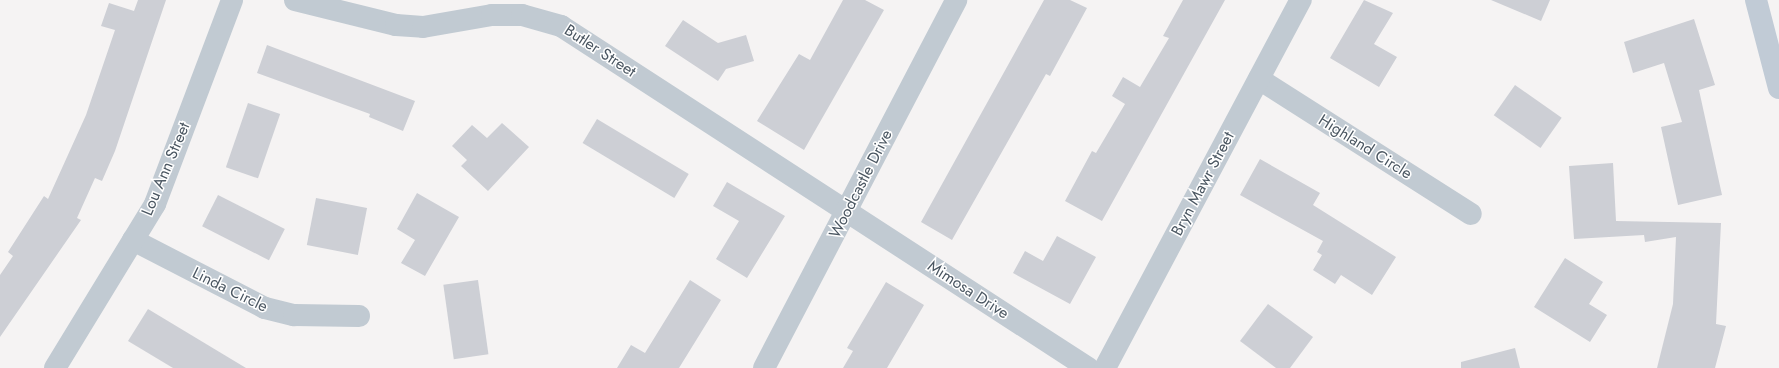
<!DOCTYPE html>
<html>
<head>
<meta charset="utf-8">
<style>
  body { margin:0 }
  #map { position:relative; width:1779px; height:368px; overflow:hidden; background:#f5f3f3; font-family:Jost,sans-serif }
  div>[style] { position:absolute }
  .building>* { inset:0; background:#cdcfd5; transform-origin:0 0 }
  .street>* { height:22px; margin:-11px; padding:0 11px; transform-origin:11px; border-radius:11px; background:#c1cad2 }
  .secondary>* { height:22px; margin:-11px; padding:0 11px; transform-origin:11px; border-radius:11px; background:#c1cbd6 }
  span { translate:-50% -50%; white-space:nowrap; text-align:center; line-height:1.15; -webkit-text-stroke:3px #fff; paint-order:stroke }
  .street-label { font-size:16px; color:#4a5661 }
</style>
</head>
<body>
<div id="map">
  <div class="building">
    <div style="clip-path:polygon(138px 0,166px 0,115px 151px,102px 181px,95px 178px,77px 218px,81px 220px,0 337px,0 275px,13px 256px,8px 252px,44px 196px,48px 199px,86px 115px,115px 30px,101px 26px,109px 3px,134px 11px)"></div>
    <div style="clip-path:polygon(843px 0,865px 0,884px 10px,804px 150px,757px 121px,799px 54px,810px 60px)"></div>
    <div style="clip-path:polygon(1044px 0,1070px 0,1087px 8px,1050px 76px,1046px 74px,952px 240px,921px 222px)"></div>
    <div style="clip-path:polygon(1183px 0,1225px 0,1102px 221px,1065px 201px,1092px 151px,1096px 153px,1125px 104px,1112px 96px,1123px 77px,1140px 87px,1169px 38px,1163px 36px)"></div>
    <div style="clip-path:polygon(1364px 0,1393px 13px,1374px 44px,1397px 57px,1379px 87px,1330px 58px)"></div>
    <div style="clip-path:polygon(1491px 0,1550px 0,1541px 21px)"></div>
    <div style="clip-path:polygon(1694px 19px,1715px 85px,1699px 90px,1722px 195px,1678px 205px,1661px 127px,1682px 122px,1664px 63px,1633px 73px,1624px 42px)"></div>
    <div style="clip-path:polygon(683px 20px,718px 43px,746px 35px,754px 61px,726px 69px,718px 81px,665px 46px)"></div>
    <div style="clip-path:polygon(267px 45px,415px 101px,403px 131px,369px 117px,370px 114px,257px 73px)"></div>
    <div style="left:1515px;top:85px;width:57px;height:37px;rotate:35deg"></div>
    <div style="left:248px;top:103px;width:34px;height:68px;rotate:19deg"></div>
    <div style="left:597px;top:119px;width:107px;height:28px;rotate:31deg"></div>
    <div style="clip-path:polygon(502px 123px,529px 147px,488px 191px,461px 166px,467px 160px,452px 146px,472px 125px,487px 138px)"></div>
    <div style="clip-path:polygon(1260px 159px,1320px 193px,1313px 205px,1396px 257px,1372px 295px,1341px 275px,1335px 284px,1313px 270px,1322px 255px,1317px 252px,1323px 241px,1240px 195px)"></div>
    <div style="clip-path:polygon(1613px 163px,1616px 221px,1721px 223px,1716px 324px,1726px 326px,1715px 368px,1657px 368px,1673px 304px,1676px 237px,1645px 242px,1644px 235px,1574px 239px,1569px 166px)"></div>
    <div style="clip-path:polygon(727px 182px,785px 216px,747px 278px,716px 259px,739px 221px,713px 206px)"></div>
    <div style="clip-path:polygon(417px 193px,459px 217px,425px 276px,401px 263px,415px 240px,397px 229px)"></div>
    <div style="left:218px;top:195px;width:75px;height:35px;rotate:27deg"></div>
    <div style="left:316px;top:198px;width:52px;height:48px;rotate:11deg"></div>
    <div style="clip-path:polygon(1057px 236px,1096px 257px,1070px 304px,1013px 273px,1025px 251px,1043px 261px)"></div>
    <div style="clip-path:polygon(1565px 258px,1603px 282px,1589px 304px,1607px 315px,1590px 342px,1534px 307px)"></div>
    <div style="left:478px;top:280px;width:75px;height:35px;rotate:82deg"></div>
    <div style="clip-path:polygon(690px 280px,721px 300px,679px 368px,617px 368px,631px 345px,645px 353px)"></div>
    <div style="clip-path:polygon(886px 282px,924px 305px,887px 368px,843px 368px,853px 351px,847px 348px)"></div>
    <div style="clip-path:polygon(1268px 304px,1313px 337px,1290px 368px,1276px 368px,1240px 341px)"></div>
    <div style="clip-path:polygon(148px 309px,246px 368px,173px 368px,128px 341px)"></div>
    <div style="clip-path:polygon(1515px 348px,1520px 368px,1461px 368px,1461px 362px)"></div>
  </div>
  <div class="street">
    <div style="left:295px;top:0;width:104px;rotate:13.9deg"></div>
    <div style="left:396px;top:25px;width:27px;rotate:4deg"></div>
    <div style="left:423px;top:27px;width:70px;rotate:-9.9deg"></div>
    <div style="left:492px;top:15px;width:30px"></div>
    <div style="left:522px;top:15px;width:41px;rotate:15.8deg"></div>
    <div style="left:561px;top:26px;width:628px;rotate:32.98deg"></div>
    <div style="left:1259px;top:79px;width:251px;rotate:32.5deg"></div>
    <div style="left:133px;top:240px;width:148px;rotate:27.3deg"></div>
    <div style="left:265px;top:308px;width:30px;rotate:14deg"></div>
    <div style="left:294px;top:315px;width:65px;rotate:0.9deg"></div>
    <div style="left:55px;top:368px;width:192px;rotate:-58.6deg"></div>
    <div style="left:155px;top:204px;width:218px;rotate:-69.3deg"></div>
    <div style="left:764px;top:368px;width:415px;rotate:-62.4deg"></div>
    <div style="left:1105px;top:368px;width:417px;rotate:-62deg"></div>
  </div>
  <div class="secondary">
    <div style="left:1756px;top:0;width:91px;rotate:75.4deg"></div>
  </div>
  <div class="street-label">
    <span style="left:600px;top:51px;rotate:33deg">Butler Street</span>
    <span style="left:1365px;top:147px;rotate:32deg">Highland Circle</span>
    <span style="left:166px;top:169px;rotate:-67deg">Lou Ann Street</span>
    <span style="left:861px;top:184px;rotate:-63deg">Woodcastle Drive</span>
    <span style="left:1203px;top:184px;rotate:-62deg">Bryn Mawr Street</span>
    <span style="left:230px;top:290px;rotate:26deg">Linda Circle</span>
    <span style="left:968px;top:290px;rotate:33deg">Mimosa Drive</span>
  </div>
</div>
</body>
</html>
